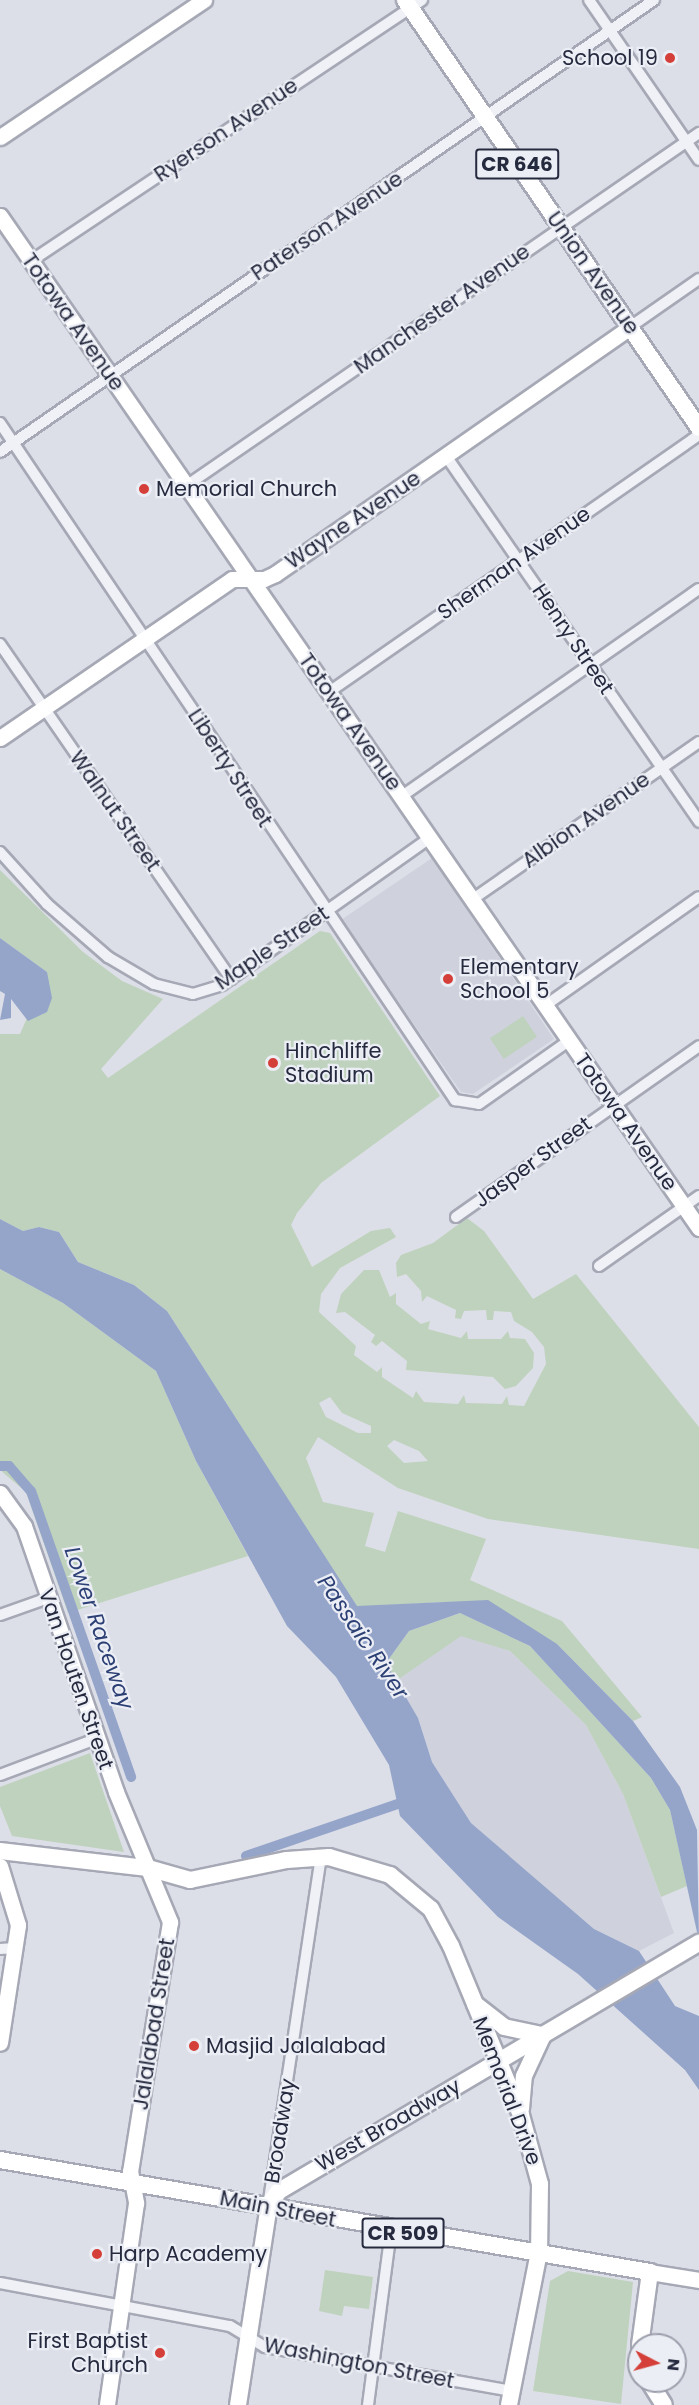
<!DOCTYPE html>
<html>
<head>
<meta charset="utf-8">
<style>
  body { margin:0 }
  #map { position:relative; width:699px; height:2405px; overflow:hidden; background:#dddfe8; font-family:Poppins,sans-serif }
  div>[style] { position:absolute }
  .built>* { inset:0; background:#cfd1dd }
  .green>* { inset:0; background:#bfd2bd; transform-origin:0 0 }
  .water>* { inset:0; background:#95a5ca }
  .canal>* { height:10px; margin:-5px; padding:0 5px; transform-origin:5px; border-radius:5px; background:#95a5ca }
  .roads { filter:drop-shadow(2px 0 #a6a9b5) drop-shadow(-2px 0 #a6a9b5) drop-shadow(0 2px #a6a9b5) drop-shadow(0 -2px #a6a9b5) }
  .street>* { height:10px; margin:-5px; padding:0 5px; transform-origin:5px; border-radius:5px; background:#f0f1f6 }
  .secondary>* { height:15px; margin:-7.5px; padding:0 7.5px; transform-origin:7.5px; border-radius:7.5px; background:#fff }
  .primary>* { height:16px; margin:-8px; padding:0 8px; transform-origin:8px; border-radius:8px; background:#fff }
  .dots>* { width:16px; height:16px; translate:-50% -50%; box-sizing:border-box; border:3px solid #eceef5; border-radius:50% }
  span { translate:-50% -50%; white-space:nowrap; text-align:center; line-height:1.15; -webkit-text-stroke:4.5px #eceef5; paint-order:stroke }
  .shield-label span { padding:2px 4px; background:#eceef5; border:2px solid; border-radius:4px; -webkit-text-stroke-width:0 }
  .shield-label { font-size:20px; color:#262a3f; font-weight:700 }
  .poi-label { font-size:21px; color:#262a3f }
  .right { translate:-100% -50%; text-align:right }
  .left { translate:0 -50%; text-align:left }
  .street-label { font-size:21px; color:#262a3f }
  .water-label { font-size:22px; color:#2d4075; font-style:italic }
  .north { position:absolute; left:627px; top:2333px; width:60px; height:60px; box-sizing:border-box; background:#eceef5; border:2px solid #9da0ac; border-radius:50%; rotate:96deg; font-size:16px; font-weight:700; line-height:24px; text-align:center; color:#262a3f }
  .north::after { content:''; display:block; margin:auto; width:21px; height:27px; background:#d53f39; clip-path:polygon(50% 0,100% 100%,50% 72%,0 100%) }
</style>
</head>
<body>
<div id="map">
  <div class="built">
    <div style="clip-path:polygon(432px 858px,554px 1039px,473px 1094px,461px 1092px,341px 920px)"></div>
    <div style="clip-path:polygon(461px 1635px,510px 1651px,586px 1725px,623px 1794px,674px 1933px,639px 1951px,594px 1929px,471px 1823px,432px 1762px,418px 1718px,396px 1681px)"></div>
  </div>
  <div class="green">
    <div style="clip-path:polygon(evenodd,0 870px,83px 952px,122px 981px,163px 999px,101px 1069px,108px 1078px,320px 931px,330px 933px,440px 1096px,321px 1183px,297px 1213px,291px 1225px,312px 1267px,371px 1231px,390px 1228px,396px 1237px,340px 1268px,321px 1294px,319px 1312px,356px 1346px,354px 1355px,377px 1372px,382px 1367px,382px 1377px,413px 1398px,416px 1391px,424px 1402px,458px 1404px,464px 1395px,466px 1403px,502px 1404px,507px 1396px,509px 1405px,524px 1406px,546px 1364px,544px 1347px,532px 1332px,514px 1321px,511px 1312px,494px 1311px,493px 1320px,487px 1320px,486px 1310px,464px 1311px,461px 1319px,455px 1318px,456px 1310px,427px 1296px,422px 1302px,421px 1291px,406px 1274px,397px 1277px,396px 1263px,401px 1255px,433px 1243px,467px 1218px,484px 1231px,533px 1299px,576px 1274px,699px 1427px,699px 1549px,488px 1519px,398px 1488px,318px 1437px,306px 1458px,323px 1502px,374px 1513px,365px 1546px,385px 1552px,398px 1511px,486px 1539px,470px 1580px,562px 1621px,642px 1717px,633px 1721px,557px 1644px,444px 1602px,357px 1607px,167px 1311px,134px 1285px,78px 1262px,59px 1232px,39px 1227px,23px 1231px,0 1219px,0 1034px,20px 1034px,47px 972px,0 938px,0 870px,330px 1397px,342px 1413px,371px 1426px,371px 1433px,358px 1433px,326px 1417px,319px 1403px,330px 1397px,0 870px,394px 1440px,419px 1451px,428px 1461px,404px 1463px,387px 1446px,394px 1440px)"></div>
    <div style="left:523px;top:1016px;width:25px;height:40px;rotate:56deg"></div>
    <div style="clip-path:polygon(0 1269px,63px 1303px,156px 1371px,196px 1461px,248px 1556px,68px 1613px,26px 1492px,0 1470px)"></div>
    <div style="clip-path:polygon(364px 1270px,379px 1270px,390px 1297px,396px 1293px,396px 1304px,421px 1324px,430px 1321px,428px 1329px,461px 1338px,467px 1331px,468px 1339px,501px 1339px,508px 1331px,510px 1338px,525px 1339px,534px 1353px,533px 1368px,516px 1386px,505px 1389px,493px 1377px,406px 1370px,407px 1361px,382px 1341px,376px 1346px,371px 1342px,375px 1335px,345px 1312px,336px 1313px,341px 1294px)"></div>
    <div style="clip-path:polygon(460px 1613px,530px 1646px,651px 1778px,670px 1810px,687px 1886px,661px 1897px,623px 1794px,586px 1725px,510px 1651px,461px 1636px,396px 1681px,386px 1663px,409px 1631px)"></div>
    <div style="clip-path:polygon(90px 1753px,124px 1852px,12px 1836px,0 1806px,0 1787px)"></div>
    <div style="clip-path:polygon(325px 2270px,373px 2277px,369px 2309px,344px 2306px,342px 2316px,319px 2311px)"></div>
    <div style="clip-path:polygon(568px 2271px,633px 2282px,621px 2404px,533px 2391px,550px 2281px)"></div>
  </div>
  <div class="water">
    <div style="clip-path:polygon(0 938px,47px 972px,52px 998px,47px 1012px,28px 1021px,11px 999px,11px 1018px,0 1020px,5px 994px,0 991px)"></div>
    <div style="clip-path:polygon(0 1219px,23px 1231px,39px 1227px,59px 1232px,78px 1262px,134px 1285px,167px 1311px,357px 1606px,488px 1600px,557px 1644px,633px 1721px,680px 1787px,697px 1830px,699px 1941px,670px 1810px,651px 1778px,530px 1646px,460px 1613px,409px 1631px,386px 1663px,418px 1718px,432px 1762px,471px 1823px,594px 1929px,639px 1951px,675px 2006px,699px 2016px,699px 2090px,685px 2070px,578px 1974px,498px 1917px,400px 1816px,389px 1765px,336px 1677px,287px 1626px,196px 1461px,156px 1371px,63px 1303px,0 1269px)"></div>
  </div>
  <div class="canal">
    <div style="left:0;top:1466px;width:9px"></div>
    <div style="left:9px;top:1466px;width:33px;rotate:49deg"></div>
    <div style="left:31px;top:1491px;width:303px;rotate:70.7deg"></div>
    <div style="left:246px;top:1856px;width:161px;rotate:-18.9deg"></div>
  </div>
  <div class="roads">
    <div class="street">
      <div style="left:589px;top:0;width:194px;rotate:55.5deg"></div>
      <div style="left:31px;top:261px;width:470px;rotate:-33.7deg"></div>
      <div style="left:630px;top:327px;width:84px;rotate:-34.8deg"></div>
      <div style="left:0;top:423px;width:816px;rotate:56.1deg"></div>
      <div style="left:455px;top:1100px;width:24px;rotate:9deg"></div>
      <div style="left:479px;top:1104px;width:111px;rotate:-35.1deg"></div>
      <div style="left:0;top:452px;width:795px;rotate:-34.65deg"></div>
      <div style="left:446px;top:456px;width:445px;rotate:55.3deg"></div>
      <div style="left:186px;top:486px;width:623px;rotate:-34.53deg"></div>
      <div style="left:0;top:644px;width:407px;rotate:55.4deg"></div>
      <div style="left:329px;top:692px;width:450px;rotate:-34.8deg"></div>
      <div style="left:402px;top:796px;width:362px;rotate:-34.9deg"></div>
      <div style="left:0;top:852px;width:70px;rotate:47.9deg"></div>
      <div style="left:47px;top:904px;width:81px;rotate:41deg"></div>
      <div style="left:108px;top:957px;width:53px;rotate:30.4deg"></div>
      <div style="left:154px;top:984px;width:40px;rotate:14.4deg"></div>
      <div style="left:193px;top:994px;width:30px;rotate:-17deg"></div>
      <div style="left:222px;top:985px;width:256px;rotate:-35.3deg"></div>
      <div style="left:473px;top:899px;width:275px;rotate:-34.8deg"></div>
      <div style="left:546px;top:1005px;width:187px;rotate:-35.2deg"></div>
      <div style="left:456px;top:1217px;width:297px;rotate:-35.1deg"></div>
      <div style="left:599px;top:1266px;width:122px;rotate:-35deg"></div>
      <div style="left:0;top:1615px;width:51px;rotate:-19.5deg"></div>
      <div style="left:0;top:1775px;width:103px;rotate:-20.6deg"></div>
      <div style="left:0;top:1949px;width:15px;rotate:-4deg"></div>
      <div style="left:269px;top:2200px;width:347px;rotate:-81.4deg"></div>
      <div style="left:0;top:2283px;width:234px;rotate:10.6deg"></div>
      <div style="left:230px;top:2326px;width:41px;rotate:31deg"></div>
      <div style="left:265px;top:2347px;width:250px;rotate:10.1deg"></div>
      <div style="left:368px;top:2405px;width:176px;rotate:-82.5deg"></div>
    </div>
    <div class="secondary">
      <div style="left:0;top:137px;width:246px;rotate:-33.9deg"></div>
      <div style="left:0;top:216px;width:1230px;rotate:55.37deg"></div>
      <div style="left:0;top:738px;width:281px;rotate:-34.4deg"></div>
      <div style="left:232px;top:579px;width:32px"></div>
      <div style="left:264px;top:579px;width:12px;rotate:-24deg"></div>
      <div style="left:275px;top:574px;width:432px;rotate:-34.8deg"></div>
      <div style="left:0;top:1493px;width:41px;rotate:54deg"></div>
      <div style="left:24px;top:1526px;width:281px;rotate:70.9deg"></div>
      <div style="left:116px;top:1792px;width:141px;rotate:67.4deg"></div>
      <div style="left:170px;top:1922px;width:252px;rotate:99.1deg"></div>
      <div style="left:130px;top:2171px;width:33px;rotate:79deg"></div>
      <div style="left:136px;top:2203px;width:204px;rotate:98.2deg"></div>
      <div style="left:0;top:1866px;width:62px;rotate:73deg"></div>
      <div style="left:18px;top:1925px;width:119px;rotate:98.7deg"></div>
      <div style="left:650px;top:2272px;width:50px;rotate:9.3deg"></div>
    </div>
    <div class="primary">
      <div style="left:405px;top:0;width:519px;rotate:55.51deg"></div>
      <div style="left:0;top:1851px;width:149px;rotate:6.6deg"></div>
      <div style="left:148px;top:1868px;width:44px;rotate:15.9deg"></div>
      <div style="left:190px;top:1880px;width:99px;rotate:-11.7deg"></div>
      <div style="left:287px;top:1860px;width:42px;rotate:-4.1deg"></div>
      <div style="left:329px;top:1857px;width:64px;rotate:16.4deg"></div>
      <div style="left:390px;top:1875px;width:53px;rotate:39.7deg"></div>
      <div style="left:431px;top:1909px;width:42px;rotate:61.6deg"></div>
      <div style="left:451px;top:1946px;width:183px;rotate:67.5deg"></div>
      <div style="left:521px;top:2115px;width:72px;rotate:74.6deg"></div>
      <div style="left:540px;top:2184px;width:68px;rotate:90.8deg"></div>
      <div style="left:539px;top:2252px;width:156px;rotate:101.1deg"></div>
      <div style="left:475px;top:2004px;width:37px;rotate:38deg"></div>
      <div style="left:504px;top:2027px;width:40px;rotate:12deg"></div>
      <div style="left:521px;top:2109px;width:33px;rotate:-85deg"></div>
      <div style="left:524px;top:2076px;width:45px;rotate:-65.1deg"></div>
      <div style="left:0;top:2160px;width:660px;rotate:9.78deg"></div>
      <div style="left:650px;top:2272px;width:74px;rotate:97.8deg"></div>
      <div style="left:649px;top:2381px;width:28px;rotate:58deg"></div>
      <div style="left:238px;top:2405px;width:203px;rotate:-81.2deg"></div>
      <div style="left:269px;top:2204px;width:16px;rotate:-52deg"></div>
      <div style="left:279px;top:2191px;width:488px;rotate:-30.6deg"></div>
    </div>
  </div>
  <div class="dots">
    <div style="left:670px;top:58px;background:#d53f39"></div>
    <div style="left:144px;top:489px;background:#d53f39"></div>
    <div style="left:448px;top:979px;background:#d53f39"></div>
    <div style="left:273px;top:1063px;background:#d53f39"></div>
    <div style="left:194px;top:2046px;background:#d53f39"></div>
    <div style="left:97px;top:2254px;background:#d53f39"></div>
    <div style="left:160px;top:2353px;background:#d53f39"></div>
  </div>
  <div class="shield-label">
    <span style="left:517px;top:164px">CR 646</span>
    <span style="left:403px;top:2233px">CR 509</span>
  </div>
  <div class="poi-label">
    <span class="right" style="left:658px;top:58px">School 19</span>
    <span class="left" style="left:156px;top:489px">Memorial Church</span>
    <span class="left" style="left:460px;top:979px">Elementary<br>School 5</span>
    <span class="left" style="left:285px;top:1063px">Hinchliffe<br>Stadium</span>
    <span class="left" style="left:206px;top:2046px">Masjid Jalalabad</span>
    <span class="left" style="left:109px;top:2254px">Harp Academy</span>
    <span class="right" style="left:148px;top:2353px">First Baptist<br>Church</span>
  </div>
  <div class="street-label">
    <span style="left:226px;top:130px;rotate:-34deg">Ryerson Avenue</span>
    <span style="left:327px;top:226px;rotate:-34deg">Paterson Avenue</span>
    <span style="left:593px;top:273px;rotate:55deg">Union Avenue</span>
    <span style="left:442px;top:309px;rotate:-35deg">Manchester Avenue</span>
    <span style="left:73px;top:322px;rotate:55deg">Totowa Avenue</span>
    <span style="left:353px;top:520px;rotate:-34deg">Wayne Avenue</span>
    <span style="left:514px;top:563px;rotate:-35deg">Sherman Avenue</span>
    <span style="left:573px;top:639px;rotate:56deg">Henry Street</span>
    <span style="left:350px;top:722px;rotate:55deg">Totowa Avenue</span>
    <span style="left:230px;top:768px;rotate:57deg">Liberty Street</span>
    <span style="left:115px;top:811px;rotate:55deg">Walnut Street</span>
    <span style="left:586px;top:820px;rotate:-35deg">Albion Avenue</span>
    <span style="left:272px;top:948px;rotate:-34deg">Maple Street</span>
    <span style="left:626px;top:1122px;rotate:55deg">Totowa Avenue</span>
    <span style="left:533px;top:1162px;rotate:-36deg">Jasper Street</span>
    <span style="left:76px;top:1679px;rotate:71deg">Van Houten Street</span>
    <span style="left:154px;top:2024px;rotate:-81deg">Jalalabad Street</span>
    <span style="left:507px;top:2091px;rotate:69deg">Memorial Drive</span>
    <span style="left:388px;top:2125px;rotate:-30deg">West Broadway</span>
    <span style="left:280px;top:2131px;rotate:-81deg">Broadway</span>
    <span style="left:278px;top:2209px;rotate:11deg">Main Street</span>
    <span style="left:359px;top:2363px;rotate:11deg">Washington Street</span>
  </div>
  <div class="water-label">
    <span style="left:99px;top:1628px;rotate:71deg">Lower Raceway</span>
    <span style="left:363px;top:1637px;rotate:56deg">Passaic River</span>
  </div>
  <div class="north">N</div>
</div>
</body>
</html>
